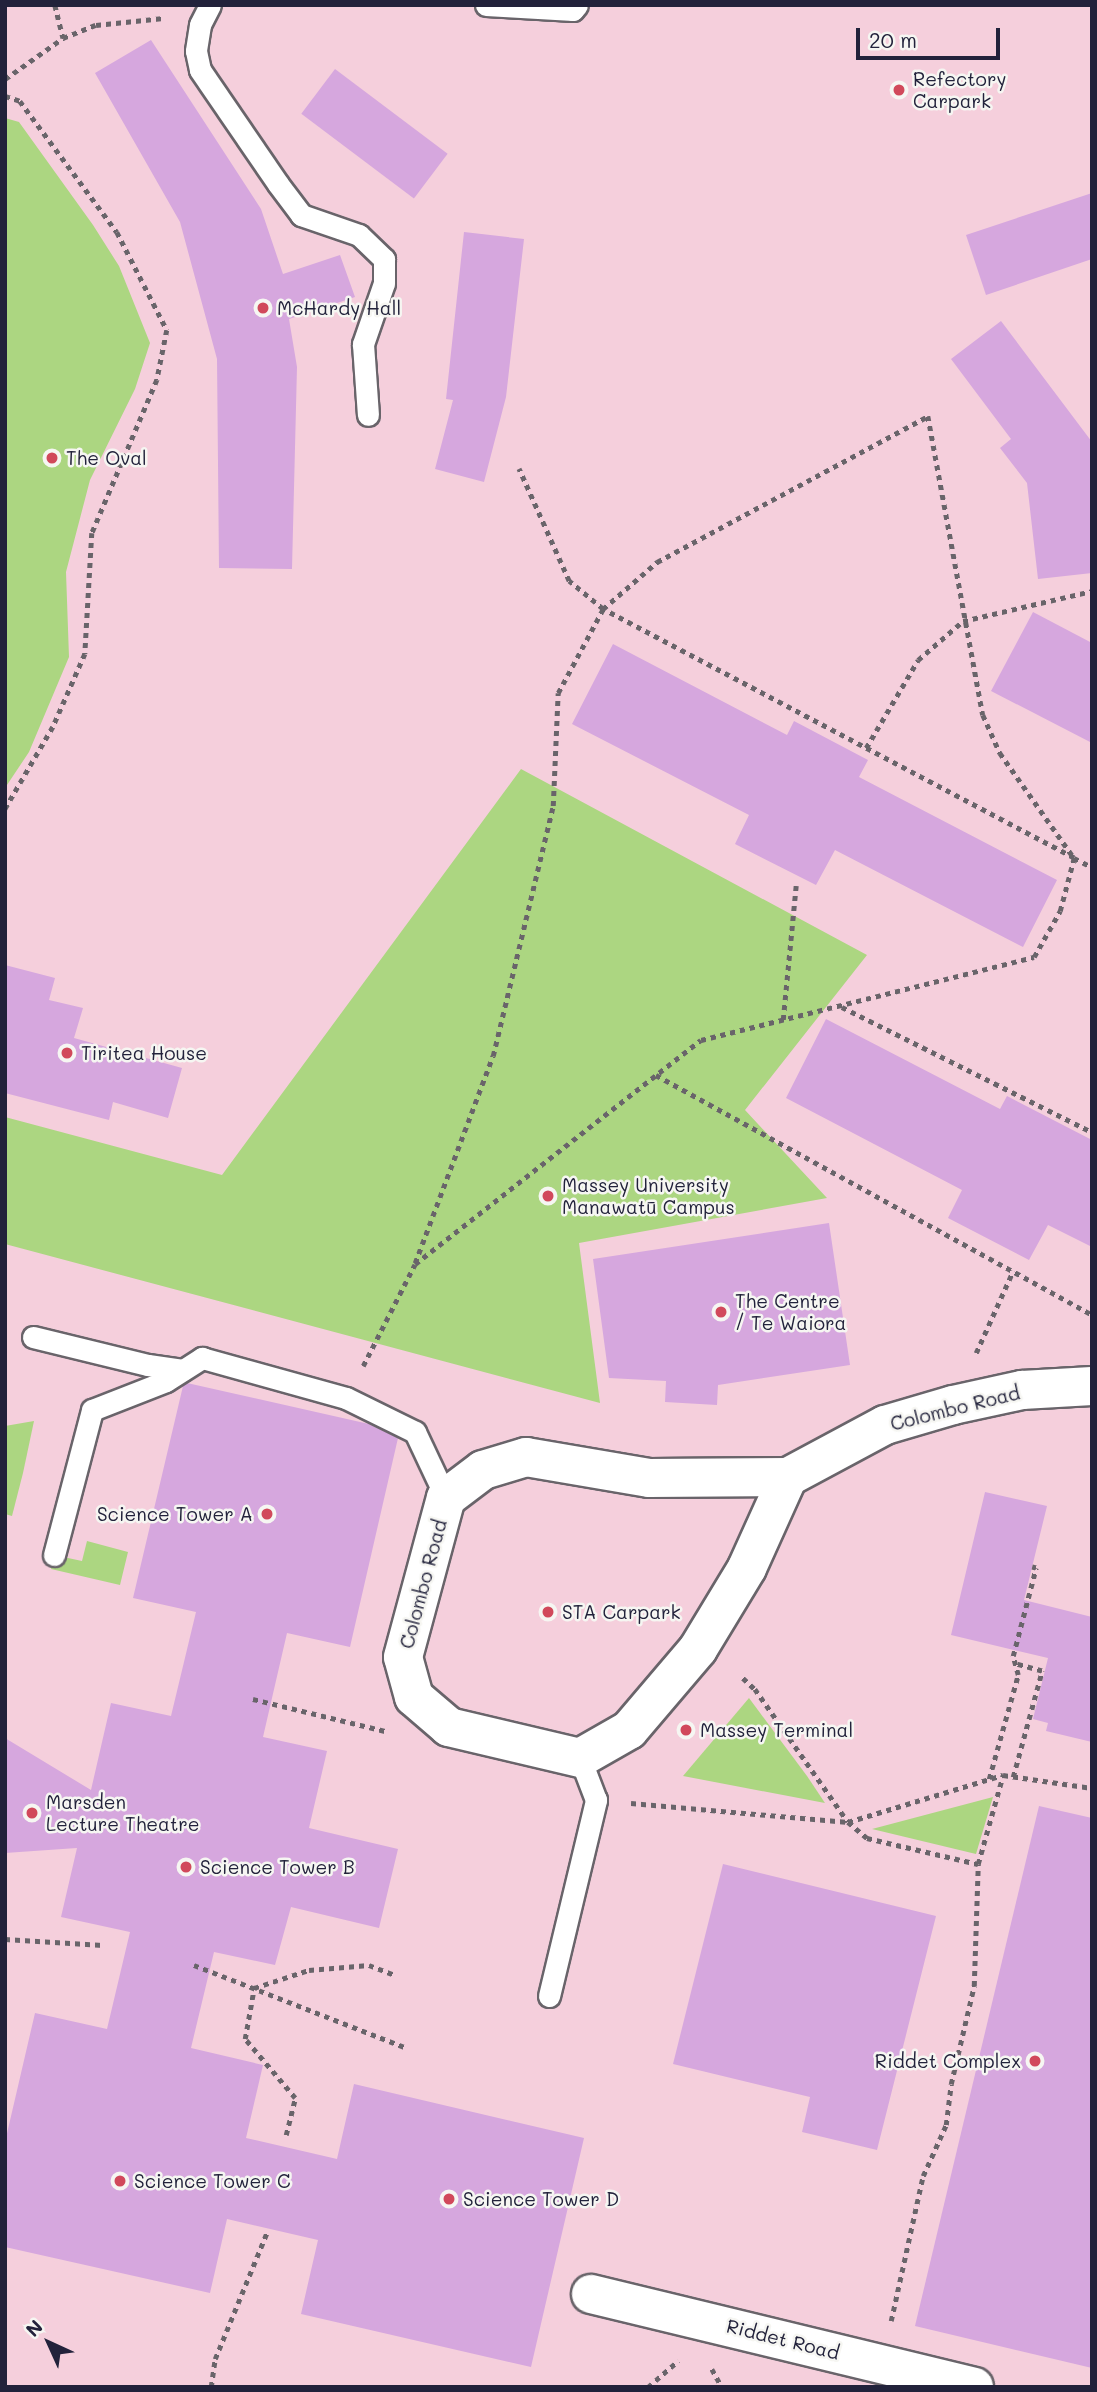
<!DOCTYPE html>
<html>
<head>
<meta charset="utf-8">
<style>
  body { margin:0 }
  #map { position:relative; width:1097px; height:2392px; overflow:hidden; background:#ede0c0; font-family:Mali,sans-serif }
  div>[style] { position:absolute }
  .built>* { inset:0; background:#f5cfdc; transform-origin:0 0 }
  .green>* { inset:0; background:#acd681 }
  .building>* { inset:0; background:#d6a7de; transform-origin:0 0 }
  .path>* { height:4.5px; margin-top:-2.25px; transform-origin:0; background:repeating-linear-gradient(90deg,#69646a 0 5px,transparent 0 10px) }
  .roads { filter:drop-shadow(2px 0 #69646a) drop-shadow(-2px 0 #69646a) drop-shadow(0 2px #69646a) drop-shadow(0 -2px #69646a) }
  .lane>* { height:21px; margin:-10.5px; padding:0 10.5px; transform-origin:10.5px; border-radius:10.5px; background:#fff }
  .street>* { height:38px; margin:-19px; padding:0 19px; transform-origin:19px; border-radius:19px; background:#fff }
  .dots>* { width:19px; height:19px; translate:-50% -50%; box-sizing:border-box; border:4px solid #f6f6f2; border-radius:50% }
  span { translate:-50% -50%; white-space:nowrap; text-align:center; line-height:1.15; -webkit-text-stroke:5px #f6f6f2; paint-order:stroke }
  .poi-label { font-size:19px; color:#22223b }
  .left { translate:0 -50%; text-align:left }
  .right { translate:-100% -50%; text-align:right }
  .street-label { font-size:19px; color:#22223b }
  .frame { position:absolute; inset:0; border:7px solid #22223b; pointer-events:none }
  .north { position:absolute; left:14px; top:2308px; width:70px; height:70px; -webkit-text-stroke:5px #f6f6f2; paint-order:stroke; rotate:315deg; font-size:19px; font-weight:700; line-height:28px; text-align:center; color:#22223b }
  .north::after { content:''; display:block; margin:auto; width:24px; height:32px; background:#22223b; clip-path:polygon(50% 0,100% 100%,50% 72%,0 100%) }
  .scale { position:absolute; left:856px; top:28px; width:144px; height:32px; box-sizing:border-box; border:4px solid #22223b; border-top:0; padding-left:9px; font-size:21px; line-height:24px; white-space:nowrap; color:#22223b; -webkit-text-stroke:5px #f6f6f2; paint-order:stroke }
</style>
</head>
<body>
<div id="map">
  <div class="built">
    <div style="left:5px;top:5px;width:1087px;height:2382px"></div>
  </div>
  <div class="green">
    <div style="clip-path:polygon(5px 118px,19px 122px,93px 225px,119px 266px,150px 343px,135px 389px,90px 480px,66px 572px,69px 657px,29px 752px,5px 788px)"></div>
    <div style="clip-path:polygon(521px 769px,867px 955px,745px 1110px,827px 1198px,579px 1243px,600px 1403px,5px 1244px,5px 1117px,222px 1175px)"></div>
    <div style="clip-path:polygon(34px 1421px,23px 1473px,12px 1516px,5px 1514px,5px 1426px)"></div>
    <div style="clip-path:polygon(87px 1541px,128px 1552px,120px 1585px,51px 1569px,54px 1555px,82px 1561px)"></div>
    <div style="clip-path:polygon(749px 1698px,807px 1776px,825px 1803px,683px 1776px)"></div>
    <div style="clip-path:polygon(993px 1797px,976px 1854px,872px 1829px)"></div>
  </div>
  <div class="building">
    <div style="clip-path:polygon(151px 40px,261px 209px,283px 274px,340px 255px,355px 297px,289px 319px,297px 367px,292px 569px,219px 568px,217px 359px,180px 222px,95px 73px)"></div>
    <div style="left:335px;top:69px;width:141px;height:56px;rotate:37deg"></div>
    <div style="clip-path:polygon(1092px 193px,1092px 259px,986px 295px,966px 235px)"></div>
    <div style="clip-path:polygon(464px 232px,524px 239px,506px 397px,484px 482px,435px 469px,453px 400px,446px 399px)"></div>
    <div style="clip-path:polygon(1001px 321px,1092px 442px,1092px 573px,1038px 579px,1027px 483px,1000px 448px,1011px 439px,951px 359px)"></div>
    <div style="clip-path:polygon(1033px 612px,1092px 643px,1092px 743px,991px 691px)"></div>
    <div style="clip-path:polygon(613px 644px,787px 735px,794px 721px,868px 760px,859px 777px,1057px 880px,1023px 947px,835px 850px,816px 885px,735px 844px,749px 815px,572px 724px)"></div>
    <div style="clip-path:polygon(5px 965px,55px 978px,49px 1000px,83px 1008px,74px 1038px,182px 1068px,168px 1118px,113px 1102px,109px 1120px,5px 1093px)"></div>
    <div style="clip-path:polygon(826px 1019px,1000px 1109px,1007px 1096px,1092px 1140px,1092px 1247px,1048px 1225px,1029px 1260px,948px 1218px,962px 1190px,786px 1098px)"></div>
    <div style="clip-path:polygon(829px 1223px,850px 1365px,718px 1385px,717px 1405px,665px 1402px,666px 1381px,609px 1378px,593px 1259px)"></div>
    <div style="clip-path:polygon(187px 1383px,369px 1424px,398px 1438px,350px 1647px,287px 1633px,263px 1737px,327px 1751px,309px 1828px,398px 1849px,379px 1928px,291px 1907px,275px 1965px,214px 1952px,191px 2048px,263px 2065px,246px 2138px,337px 2159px,354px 2084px,584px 2138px,531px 2367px,301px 2314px,318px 2240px,227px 2219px,210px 2293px,5px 2247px,5px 2142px,35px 2013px,107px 2029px,130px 1932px,61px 1917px,77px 1848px,5px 1853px,5px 1738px,91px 1790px,111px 1703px,171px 1716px,196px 1612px,133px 1598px,183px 1386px)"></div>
    <div style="clip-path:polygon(985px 1492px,1047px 1506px,1024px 1600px,1092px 1617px,1092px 1742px,1046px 1731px,1048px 1723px,1033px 1719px,1048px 1658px,951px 1635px)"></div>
    <div style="clip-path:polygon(1039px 1806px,1092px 1818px,1092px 2368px,915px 2326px)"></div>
    <div style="clip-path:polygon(723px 1864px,936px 1916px,877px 2150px,802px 2132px,810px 2097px,673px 2064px)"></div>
  </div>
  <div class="path">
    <div style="left:55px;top:5px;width:34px;rotate:76deg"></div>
    <div style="left:5px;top:79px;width:71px;rotate:-35.3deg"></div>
    <div style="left:63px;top:38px;width:35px;rotate:-22deg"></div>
    <div style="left:96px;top:25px;width:68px;rotate:-5.9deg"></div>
    <div style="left:5px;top:96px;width:16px;rotate:18deg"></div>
    <div style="left:20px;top:101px;width:163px;rotate:53.5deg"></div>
    <div style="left:117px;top:232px;width:110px;rotate:63deg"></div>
    <div style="left:167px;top:330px;width:51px;rotate:101.3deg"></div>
    <div style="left:157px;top:380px;width:166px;rotate:113deg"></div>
    <div style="left:92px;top:533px;width:121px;rotate:93.3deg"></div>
    <div style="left:85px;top:654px;width:80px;rotate:113.7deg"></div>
    <div style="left:53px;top:727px;width:95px;rotate:120.3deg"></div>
    <div style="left:866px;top:748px;width:102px;rotate:-59.4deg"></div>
    <div style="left:918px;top:660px;width:60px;rotate:-40.9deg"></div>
    <div style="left:963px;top:621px;width:132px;rotate:-13.1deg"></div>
    <div style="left:842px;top:1007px;width:280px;rotate:26.6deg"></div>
    <div style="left:783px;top:1020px;width:135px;rotate:-84.5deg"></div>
    <div style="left:656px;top:1075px;width:498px;rotate:28.8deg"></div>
    <div style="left:415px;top:1263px;width:221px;rotate:-69.4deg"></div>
    <div style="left:493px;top:1056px;width:257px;rotate:-76.5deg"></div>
    <div style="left:553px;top:806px;width:113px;rotate:-87.5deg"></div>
    <div style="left:558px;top:693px;width:95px;rotate:-61.8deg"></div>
    <div style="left:603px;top:609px;width:44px;rotate:-140.5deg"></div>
    <div style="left:569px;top:581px;width:123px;rotate:-114.1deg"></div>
    <div style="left:976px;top:1353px;width:90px;rotate:-65.7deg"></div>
    <div style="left:363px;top:1366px;width:114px;rotate:-63deg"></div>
    <div style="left:415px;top:1264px;width:363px;rotate:-38.1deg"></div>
    <div style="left:701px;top:1040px;width:343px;rotate:-14deg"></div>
    <div style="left:1034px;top:957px;width:53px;rotate:-60.5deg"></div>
    <div style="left:1060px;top:911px;width:55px;rotate:-75.2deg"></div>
    <div style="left:1074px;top:858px;width:533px;rotate:-152.14deg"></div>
    <div style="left:603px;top:609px;width:72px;rotate:-41deg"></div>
    <div style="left:657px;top:562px;width:308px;rotate:-28.3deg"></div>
    <div style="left:928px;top:416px;width:304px;rotate:79.6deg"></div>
    <div style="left:983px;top:715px;width:42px;rotate:65.9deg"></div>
    <div style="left:1000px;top:753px;width:128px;rotate:54.8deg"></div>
    <div style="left:1074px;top:858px;width:20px;rotate:27deg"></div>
    <div style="left:743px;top:1678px;width:16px;rotate:43deg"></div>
    <div style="left:755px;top:1689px;width:162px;rotate:55deg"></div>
    <div style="left:848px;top:1822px;width:25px;rotate:40deg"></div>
    <div style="left:867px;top:1838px;width:114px;rotate:13.2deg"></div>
    <div style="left:978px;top:1864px;width:92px;rotate:-74.3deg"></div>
    <div style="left:253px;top:1699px;width:136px;rotate:13.6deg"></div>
    <div style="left:1013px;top:1777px;width:110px;rotate:-74.7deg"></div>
    <div style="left:1042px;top:1671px;width:27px;rotate:-165deg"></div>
    <div style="left:989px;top:1779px;width:108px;rotate:-74.4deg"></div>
    <div style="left:1018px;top:1675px;width:20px;rotate:-105deg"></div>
    <div style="left:1013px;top:1656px;width:91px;rotate:-75.4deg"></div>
    <div style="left:1036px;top:1568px;width:4px;rotate:-166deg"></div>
    <div style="left:631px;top:1803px;width:218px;rotate:5deg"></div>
    <div style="left:848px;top:1822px;width:162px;rotate:-16.9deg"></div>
    <div style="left:1003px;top:1775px;width:90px;rotate:8.3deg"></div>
    <div style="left:5px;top:1939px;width:98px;rotate:3.5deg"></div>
    <div style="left:194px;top:1965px;width:229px;rotate:21.3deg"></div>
    <div style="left:286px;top:2135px;width:38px;rotate:-76deg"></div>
    <div style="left:295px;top:2098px;width:77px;rotate:-130.3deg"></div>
    <div style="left:245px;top:2039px;width:52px;rotate:-80deg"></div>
    <div style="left:254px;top:1988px;width:58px;rotate:-18.1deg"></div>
    <div style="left:309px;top:1970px;width:60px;rotate:-4.8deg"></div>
    <div style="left:369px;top:1965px;width:26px;rotate:21deg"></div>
    <div style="left:891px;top:2321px;width:148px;rotate:-77.6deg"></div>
    <div style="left:923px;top:2176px;width:56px;rotate:-65.7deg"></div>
    <div style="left:946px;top:2125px;width:41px;rotate:-83deg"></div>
    <div style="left:951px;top:2084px;width:101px;rotate:-76.8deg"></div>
    <div style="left:974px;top:1986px;width:122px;rotate:-88.1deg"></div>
    <div style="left:712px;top:2369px;width:21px;rotate:61deg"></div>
    <div style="left:211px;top:2387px;width:28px;rotate:-82deg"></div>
    <div style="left:215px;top:2359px;width:139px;rotate:-67.7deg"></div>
    <div style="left:648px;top:2387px;width:40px;rotate:-41deg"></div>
  </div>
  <div class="roads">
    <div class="lane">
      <div style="left:210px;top:5px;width:22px;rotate:117deg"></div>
      <div style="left:200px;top:25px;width:26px;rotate:99deg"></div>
      <div style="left:196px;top:51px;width:19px;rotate:78deg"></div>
      <div style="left:200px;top:70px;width:138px;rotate:55.6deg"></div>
      <div style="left:278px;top:184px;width:39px;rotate:53deg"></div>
      <div style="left:301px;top:215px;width:61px;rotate:19deg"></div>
      <div style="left:359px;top:235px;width:35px;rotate:44deg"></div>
      <div style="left:384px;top:259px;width:24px;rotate:90deg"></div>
      <div style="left:384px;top:283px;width:65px;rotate:109deg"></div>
      <div style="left:363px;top:344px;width:71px;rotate:86deg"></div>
      <div style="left:486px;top:5px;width:87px;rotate:3.3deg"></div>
      <div style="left:573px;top:10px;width:6px;rotate:-51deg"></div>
      <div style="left:33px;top:1337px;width:118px;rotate:13.7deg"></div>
      <div style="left:148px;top:1365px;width:35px;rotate:8deg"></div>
      <div style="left:54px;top:1555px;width:150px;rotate:-75.3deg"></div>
      <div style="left:92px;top:1410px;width:79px;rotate:-21.4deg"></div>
      <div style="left:166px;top:1381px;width:43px;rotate:-32.6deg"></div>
      <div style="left:202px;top:1358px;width:149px;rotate:15.5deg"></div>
      <div style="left:346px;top:1398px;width:77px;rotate:26.2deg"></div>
      <div style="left:415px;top:1432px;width:73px;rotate:64.8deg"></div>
      <div style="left:549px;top:1996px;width:202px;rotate:-76.5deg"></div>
      <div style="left:596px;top:1800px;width:45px;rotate:-110.9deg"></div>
    </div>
    <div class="street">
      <div style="left:788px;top:1477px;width:100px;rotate:114.3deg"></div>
      <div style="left:747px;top:1568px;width:95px;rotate:121.2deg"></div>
      <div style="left:698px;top:1649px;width:106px;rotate:130.4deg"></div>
      <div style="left:629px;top:1730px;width:56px;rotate:150.3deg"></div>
      <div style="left:580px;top:1758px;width:135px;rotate:-166.7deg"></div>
      <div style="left:449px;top:1727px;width:46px;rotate:-139.4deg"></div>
      <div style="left:414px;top:1697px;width:41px;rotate:-105.4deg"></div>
      <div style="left:403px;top:1657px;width:165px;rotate:-74.9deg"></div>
      <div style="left:446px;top:1498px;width:46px;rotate:-37.1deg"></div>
      <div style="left:483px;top:1470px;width:45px;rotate:-16.8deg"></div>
      <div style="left:526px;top:1457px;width:125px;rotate:9.7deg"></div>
      <div style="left:649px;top:1478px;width:139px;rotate:-0.4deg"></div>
      <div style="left:788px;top:1477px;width:110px;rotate:-28.2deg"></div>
      <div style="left:885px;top:1425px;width:71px;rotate:-16.4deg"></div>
      <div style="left:953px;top:1405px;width:71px;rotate:-12.3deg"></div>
      <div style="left:1022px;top:1390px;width:70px;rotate:-3.3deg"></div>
      <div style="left:591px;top:2294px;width:394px;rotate:13.6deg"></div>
    </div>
  </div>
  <div class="dots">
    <div style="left:899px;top:90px;background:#d1495b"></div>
    <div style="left:263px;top:308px;background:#d1495b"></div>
    <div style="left:52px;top:458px;background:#d1495b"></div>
    <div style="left:67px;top:1053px;background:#d1495b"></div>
    <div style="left:548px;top:1196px;background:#d1495b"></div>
    <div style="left:721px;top:1312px;background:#d1495b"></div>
    <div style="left:267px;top:1514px;background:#d1495b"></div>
    <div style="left:548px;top:1612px;background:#d1495b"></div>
    <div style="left:686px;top:1730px;background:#d1495b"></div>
    <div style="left:32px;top:1813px;background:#d1495b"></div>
    <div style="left:186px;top:1867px;background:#d1495b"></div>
    <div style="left:1035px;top:2061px;background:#d1495b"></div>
    <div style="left:120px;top:2181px;background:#d1495b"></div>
    <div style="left:449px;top:2199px;background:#d1495b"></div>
  </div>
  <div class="poi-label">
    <span class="left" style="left:913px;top:90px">Refectory<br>Carpark</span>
    <span class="left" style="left:277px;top:308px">McHardy Hall</span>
    <span class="left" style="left:66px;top:458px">The Oval</span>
    <span class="left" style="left:81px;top:1053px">Tiritea House</span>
    <span class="left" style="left:562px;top:1196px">Massey University<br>Manawatū Campus</span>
    <span class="left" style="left:735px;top:1312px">The Centre<br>/ Te Waiora</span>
    <span class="right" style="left:253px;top:1514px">Science Tower A</span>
    <span class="left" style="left:562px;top:1612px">STA Carpark</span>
    <span class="left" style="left:700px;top:1730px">Massey Terminal</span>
    <span class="left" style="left:46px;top:1813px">Marsden<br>Lecture Theatre</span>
    <span class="left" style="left:200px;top:1867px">Science Tower B</span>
    <span class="right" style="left:1021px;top:2061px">Riddet Complex</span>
    <span class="left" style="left:134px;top:2181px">Science Tower C</span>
    <span class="left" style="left:463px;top:2199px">Science Tower D</span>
  </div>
  <div class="street-label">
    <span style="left:955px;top:1408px;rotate:-14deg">Colombo Road</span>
    <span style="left:423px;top:1584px;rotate:-75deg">Colombo Road</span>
    <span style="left:783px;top:2339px;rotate:14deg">Riddet Road</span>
  </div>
  <div class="frame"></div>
  <div class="north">N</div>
  <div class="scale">20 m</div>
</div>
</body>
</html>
